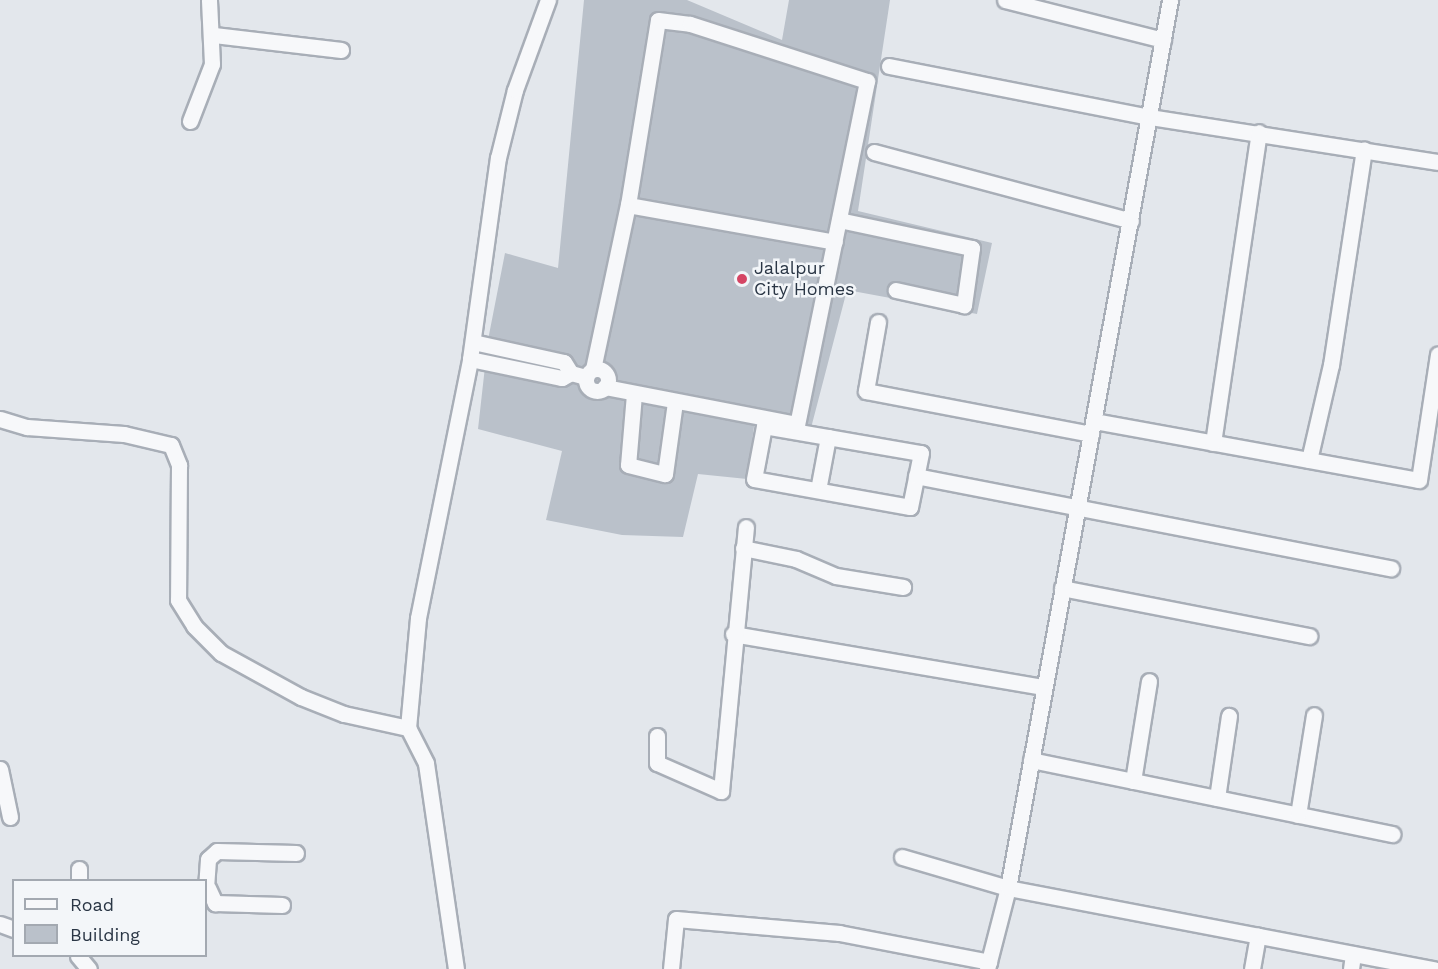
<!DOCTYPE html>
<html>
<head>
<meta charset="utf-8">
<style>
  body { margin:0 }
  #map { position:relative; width:1438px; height:969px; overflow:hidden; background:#e3e7ec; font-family:"Work Sans",sans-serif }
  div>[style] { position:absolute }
  .building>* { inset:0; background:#bac1ca }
  .roads { filter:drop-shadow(2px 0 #a8aeb7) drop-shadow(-2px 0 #a8aeb7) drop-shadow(0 2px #a8aeb7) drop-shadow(0 -2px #a8aeb7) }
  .street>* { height:15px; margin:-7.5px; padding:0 7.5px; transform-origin:7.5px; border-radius:7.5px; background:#f7f8fa }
  .street>.ring { margin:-7.5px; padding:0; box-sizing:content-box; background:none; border:15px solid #f7f8fa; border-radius:50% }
  .dots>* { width:16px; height:16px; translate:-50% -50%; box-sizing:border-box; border:3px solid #f3f6f9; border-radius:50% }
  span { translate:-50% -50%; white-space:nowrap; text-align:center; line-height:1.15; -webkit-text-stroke:5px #f3f6f9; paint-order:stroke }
  .poi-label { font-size:18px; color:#2a3645 }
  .left { translate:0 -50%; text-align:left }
  .legend { position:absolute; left:12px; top:879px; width:195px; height:78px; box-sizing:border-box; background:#f3f6f9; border:2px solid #a3a9b1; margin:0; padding:8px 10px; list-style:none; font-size:18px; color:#2a3645 }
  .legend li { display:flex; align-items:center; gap:12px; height:30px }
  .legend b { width:30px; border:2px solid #a3a9b1 }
</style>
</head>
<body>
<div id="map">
  <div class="building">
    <div style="clip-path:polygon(584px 0,687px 0,782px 40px,789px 0,890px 0,858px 211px,992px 243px,977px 314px,847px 290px,811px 428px,755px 419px,747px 479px,698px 474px,683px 537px,622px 535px,546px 520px,562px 451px,478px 429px,488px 340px,505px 253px,558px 268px)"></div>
  </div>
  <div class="roads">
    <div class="street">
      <div style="left:1005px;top:0;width:163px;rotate:14.2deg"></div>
      <div style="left:214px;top:35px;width:128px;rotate:6.7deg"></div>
      <div style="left:889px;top:66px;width:266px;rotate:11.1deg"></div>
      <div style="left:1150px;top:117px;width:291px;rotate:8.9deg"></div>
      <div style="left:190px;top:121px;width:61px;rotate:-68.9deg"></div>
      <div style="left:212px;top:64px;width:64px;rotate:-92.7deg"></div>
      <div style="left:874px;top:152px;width:266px;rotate:15deg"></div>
      <div style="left:628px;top:205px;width:210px;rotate:10.1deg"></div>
      <div style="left:839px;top:220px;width:136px;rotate:11.9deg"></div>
      <div style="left:972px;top:248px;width:58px;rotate:98deg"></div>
      <div style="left:964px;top:305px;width:70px;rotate:-167.6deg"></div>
      <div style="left:878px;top:322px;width:70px;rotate:99.9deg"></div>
      <div style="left:866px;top:391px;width:229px;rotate:10.8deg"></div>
      <div style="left:473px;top:342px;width:93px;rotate:12.4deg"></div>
      <div style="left:564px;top:362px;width:13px;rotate:58deg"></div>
      <div style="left:571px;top:373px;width:16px;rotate:15deg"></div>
      <div style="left:470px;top:359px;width:94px;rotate:11.7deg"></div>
      <div style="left:562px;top:378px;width:10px;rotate:-29deg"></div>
      <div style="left:593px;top:369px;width:168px;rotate:-78deg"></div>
      <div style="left:628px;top:205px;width:187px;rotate:-80.8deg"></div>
      <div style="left:658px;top:20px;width:32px;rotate:7deg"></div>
      <div style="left:690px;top:24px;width:186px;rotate:17.9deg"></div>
      <div style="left:867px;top:81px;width:350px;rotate:101.5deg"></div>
      <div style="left:797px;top:424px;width:196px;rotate:-169.1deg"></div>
      <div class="ring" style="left:586px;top:369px;width:7px;height:7px"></div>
      <div style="left:634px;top:394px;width:71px;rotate:94.8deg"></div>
      <div style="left:628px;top:465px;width:38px;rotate:14deg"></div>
      <div style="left:665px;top:474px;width:73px;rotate:-82.1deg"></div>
      <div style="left:0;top:419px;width:28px;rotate:17deg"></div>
      <div style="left:27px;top:427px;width:97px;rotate:4.1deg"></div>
      <div style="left:124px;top:434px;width:48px;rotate:13.2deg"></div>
      <div style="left:171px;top:445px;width:22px;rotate:68deg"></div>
      <div style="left:179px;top:465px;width:135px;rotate:90.4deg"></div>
      <div style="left:178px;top:600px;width:31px;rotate:58deg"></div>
      <div style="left:194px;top:626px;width:38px;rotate:45deg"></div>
      <div style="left:221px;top:653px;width:91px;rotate:28.8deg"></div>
      <div style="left:301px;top:697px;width:46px;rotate:21.6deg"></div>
      <div style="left:344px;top:714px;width:66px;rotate:12.3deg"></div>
      <div style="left:1094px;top:421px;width:330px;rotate:10.3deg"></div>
      <div style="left:1419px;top:480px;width:127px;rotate:-81.4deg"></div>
      <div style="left:764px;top:426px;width:159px;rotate:9.8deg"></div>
      <div style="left:921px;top:453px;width:55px;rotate:101.5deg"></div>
      <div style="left:910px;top:507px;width:158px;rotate:-169.8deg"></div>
      <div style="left:754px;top:479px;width:54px;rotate:-79.3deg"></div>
      <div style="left:1213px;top:443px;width:314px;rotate:-81.6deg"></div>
      <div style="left:1309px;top:460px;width:98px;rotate:-77deg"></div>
      <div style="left:1331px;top:365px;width:218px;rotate:-81.3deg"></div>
      <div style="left:916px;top:476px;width:484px;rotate:11deg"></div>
      <div style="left:818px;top:490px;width:54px;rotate:-79.3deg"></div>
      <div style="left:743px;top:548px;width:54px;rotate:11.7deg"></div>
      <div style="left:796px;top:559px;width:43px;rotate:23deg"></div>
      <div style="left:836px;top:576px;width:68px;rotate:9.3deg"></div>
      <div style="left:1062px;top:588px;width:252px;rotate:11deg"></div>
      <div style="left:733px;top:634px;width:315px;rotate:9.7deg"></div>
      <div style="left:657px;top:736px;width:27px;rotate:90deg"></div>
      <div style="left:657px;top:763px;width:70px;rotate:23.6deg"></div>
      <div style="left:721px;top:791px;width:265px;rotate:-84.6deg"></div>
      <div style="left:1031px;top:760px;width:369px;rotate:11.6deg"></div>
      <div style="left:0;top:769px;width:49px;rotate:78.2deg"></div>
      <div style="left:1133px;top:781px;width:101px;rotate:-80.9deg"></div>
      <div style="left:1217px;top:798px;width:83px;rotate:-81.7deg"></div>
      <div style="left:1298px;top:815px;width:101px;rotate:-80.9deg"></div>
      <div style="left:902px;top:857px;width:110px;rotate:16.3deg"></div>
      <div style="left:1008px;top:888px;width:434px;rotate:10.8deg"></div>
      <div style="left:79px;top:880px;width:11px;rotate:-90deg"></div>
      <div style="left:206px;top:888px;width:29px;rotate:-86deg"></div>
      <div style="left:208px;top:859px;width:12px;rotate:-42deg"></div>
      <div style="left:217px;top:851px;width:79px;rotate:1.5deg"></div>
      <div style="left:208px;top:888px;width:17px;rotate:65deg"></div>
      <div style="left:215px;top:903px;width:67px;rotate:1.7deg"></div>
      <div style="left:0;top:924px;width:15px;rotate:20deg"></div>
      <div style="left:78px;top:956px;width:17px;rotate:50deg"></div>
      <div style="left:456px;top:969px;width:208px;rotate:-98.3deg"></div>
      <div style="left:426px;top:763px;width:39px;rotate:-117deg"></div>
      <div style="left:408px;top:728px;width:110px;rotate:-84.8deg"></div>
      <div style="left:418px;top:618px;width:264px;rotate:-78.6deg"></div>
      <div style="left:470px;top:359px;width:203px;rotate:-82.1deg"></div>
      <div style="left:498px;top:158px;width:70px;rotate:-76deg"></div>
      <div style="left:515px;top:90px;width:96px;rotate:-69.9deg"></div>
      <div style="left:671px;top:969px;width:50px;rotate:-84.3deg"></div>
      <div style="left:676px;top:919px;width:164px;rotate:4.9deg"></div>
      <div style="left:839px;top:933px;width:153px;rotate:10.9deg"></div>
      <div style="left:987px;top:969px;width:84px;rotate:-75.5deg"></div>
      <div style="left:1008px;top:888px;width:903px;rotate:-79.66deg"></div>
      <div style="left:1252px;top:969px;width:34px;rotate:-80deg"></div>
      <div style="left:1351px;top:969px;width:15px;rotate:-82deg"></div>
    </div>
  </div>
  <div class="dots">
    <div style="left:742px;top:279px;background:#d54564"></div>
  </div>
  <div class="poi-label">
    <span class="left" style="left:754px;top:279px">Jalalpur<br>City Homes</span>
  </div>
  <ul class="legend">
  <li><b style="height:8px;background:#f7f8fa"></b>Road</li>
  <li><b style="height:16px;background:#bac1ca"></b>Building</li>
  </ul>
</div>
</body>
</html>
